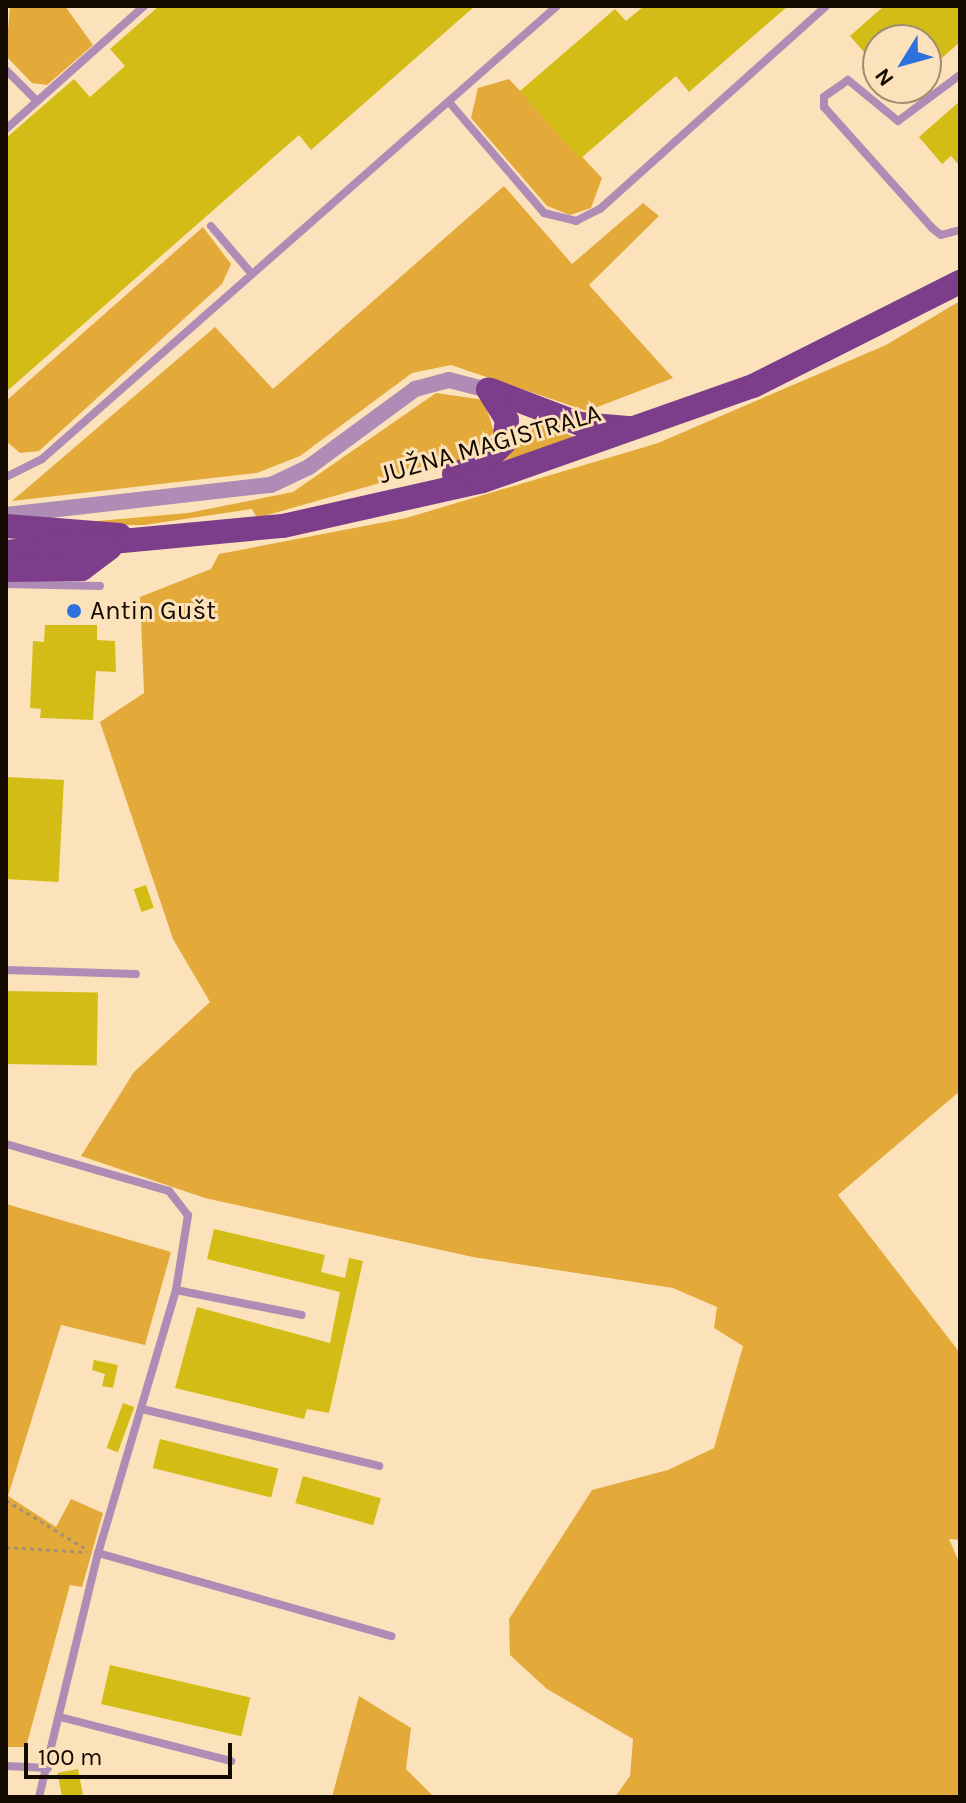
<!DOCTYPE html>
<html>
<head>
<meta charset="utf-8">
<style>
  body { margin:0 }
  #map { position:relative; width:966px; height:1803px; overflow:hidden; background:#fce2ba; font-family:Karla,sans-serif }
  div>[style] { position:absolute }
  .green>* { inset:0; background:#e3a939 }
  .building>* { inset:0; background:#d4bc17; transform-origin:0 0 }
  .path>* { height:3px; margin-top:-1.5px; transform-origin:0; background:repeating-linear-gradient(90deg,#a49073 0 4px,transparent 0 8px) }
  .lane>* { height:8px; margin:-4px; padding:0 4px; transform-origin:4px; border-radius:4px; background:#ae8cb6 }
  .street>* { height:16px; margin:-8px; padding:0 8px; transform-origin:8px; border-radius:8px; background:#ae8cb6 }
  .primary>* { height:24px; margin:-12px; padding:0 12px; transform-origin:12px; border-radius:12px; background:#7c3d8a }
  .dots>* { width:22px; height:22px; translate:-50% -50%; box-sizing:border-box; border:4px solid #fce2ba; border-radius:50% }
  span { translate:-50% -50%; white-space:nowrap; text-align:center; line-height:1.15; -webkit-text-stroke:6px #fce2ba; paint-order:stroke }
  .street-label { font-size:26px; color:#150a00 }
  .poi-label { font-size:26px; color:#150a00 }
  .left { translate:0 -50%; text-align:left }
  .frame { position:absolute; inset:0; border:8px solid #150a00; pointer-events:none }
  .north { position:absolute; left:862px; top:24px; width:80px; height:80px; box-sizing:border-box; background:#fce2ba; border:2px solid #a08c70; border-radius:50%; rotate:233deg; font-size:22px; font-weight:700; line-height:32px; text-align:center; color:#150a00 }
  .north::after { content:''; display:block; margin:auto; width:28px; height:36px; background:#2d71dd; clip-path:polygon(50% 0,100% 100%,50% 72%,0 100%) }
  .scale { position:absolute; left:24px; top:1743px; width:208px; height:36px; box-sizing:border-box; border:4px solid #150a00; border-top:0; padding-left:10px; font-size:24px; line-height:28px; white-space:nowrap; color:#150a00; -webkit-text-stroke:6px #fce2ba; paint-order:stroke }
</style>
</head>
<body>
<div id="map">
  <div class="green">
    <div style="clip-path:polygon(10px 6px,65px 6px,93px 45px,47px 85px,32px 83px,6px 56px)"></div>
    <div style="clip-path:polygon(509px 79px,602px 178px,591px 208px,570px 215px,547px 206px,471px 118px,478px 88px)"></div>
    <div style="clip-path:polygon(504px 186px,572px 264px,643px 203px,659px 216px,589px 285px,673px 378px,587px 411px,451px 365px,412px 373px,300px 456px,257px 473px,12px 501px,215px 327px,273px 389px)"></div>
    <div style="clip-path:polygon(203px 227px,231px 264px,222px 284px,39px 451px,20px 453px,6px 441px,6px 401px)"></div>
    <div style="clip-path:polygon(960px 301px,960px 1091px,838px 1195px,960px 1353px,960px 1540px,949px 1539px,960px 1564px,960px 1797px,615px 1797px,630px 1776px,633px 1739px,547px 1689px,510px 1655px,509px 1619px,592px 1490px,668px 1470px,714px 1448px,743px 1346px,714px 1328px,717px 1307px,673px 1288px,473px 1257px,205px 1198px,81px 1156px,134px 1072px,210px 1002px,173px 939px,100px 722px,144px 693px,140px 597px,211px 569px,219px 554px,406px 518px,658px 443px,886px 345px)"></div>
    <div style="clip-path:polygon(436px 393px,484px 400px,494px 432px,471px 457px,257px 518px,252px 509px,144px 525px,52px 525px,188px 513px,293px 492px)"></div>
    <div style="clip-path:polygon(535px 419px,576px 438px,503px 461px)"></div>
    <div style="clip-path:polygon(6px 1204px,171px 1252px,145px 1345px,61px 1325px,8px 1496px,56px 1527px,71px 1499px,103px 1513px,82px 1587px,70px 1585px,26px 1747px,6px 1747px)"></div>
    <div style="clip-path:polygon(359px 1696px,411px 1728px,406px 1769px,434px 1797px,332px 1797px)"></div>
  </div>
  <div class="building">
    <div style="clip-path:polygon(159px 6px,475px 6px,311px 150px,299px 135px,6px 392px,6px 138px,74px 79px,90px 97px,125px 66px,110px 49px)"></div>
    <div style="clip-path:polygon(644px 6px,788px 6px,689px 92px,676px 76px,580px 159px,520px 91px,615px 9px,626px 21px)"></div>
    <div style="clip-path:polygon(884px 6px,960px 6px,960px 42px,926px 72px,926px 40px,878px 40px,878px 68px,850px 36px)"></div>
    <div style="clip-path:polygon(960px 101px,960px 166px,951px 156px,942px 164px,919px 137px)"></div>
    <div style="clip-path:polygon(45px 625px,97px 625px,97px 640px,115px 641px,116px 672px,96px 671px,93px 720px,40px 718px,41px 709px,30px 708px,33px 641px,44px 642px)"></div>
    <div style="left:6px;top:777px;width:58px;height:102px;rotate:3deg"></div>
    <div style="left:146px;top:885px;width:24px;height:13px;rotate:71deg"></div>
    <div style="left:6px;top:991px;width:92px;height:73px;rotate:1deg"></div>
    <div style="clip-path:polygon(214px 1229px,325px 1255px,321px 1272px,345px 1278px,349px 1258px,363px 1261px,329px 1413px,307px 1409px,304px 1419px,175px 1388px,197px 1307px,330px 1343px,340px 1292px,207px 1259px)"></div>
    <div style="clip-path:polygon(94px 1360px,118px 1365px,113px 1388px,102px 1386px,105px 1374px,92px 1370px)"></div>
    <div style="left:123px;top:1403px;width:12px;height:48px;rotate:20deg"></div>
    <div style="left:160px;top:1439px;width:122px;height:30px;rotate:14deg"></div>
    <div style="left:303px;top:1476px;width:81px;height:28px;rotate:16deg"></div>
    <div style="left:110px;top:1665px;width:144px;height:40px;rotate:13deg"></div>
    <div style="left:78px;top:1769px;width:26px;height:21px;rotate:79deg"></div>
  </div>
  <div class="path">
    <div style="left:6px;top:1500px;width:96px;rotate:31.4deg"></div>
    <div style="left:6px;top:1547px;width:81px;rotate:3.5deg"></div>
  </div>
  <div class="lane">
    <div style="left:6px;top:70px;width:44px;rotate:45deg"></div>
    <div style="left:960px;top:75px;width:77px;rotate:143.4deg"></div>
    <div style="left:898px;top:121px;width:65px;rotate:-140.6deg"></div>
    <div style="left:848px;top:80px;width:29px;rotate:145deg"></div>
    <div style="left:824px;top:97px;width:10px;rotate:90deg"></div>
    <div style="left:824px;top:107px;width:162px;rotate:48.2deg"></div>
    <div style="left:932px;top:228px;width:11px;rotate:38deg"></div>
    <div style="left:941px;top:235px;width:20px;rotate:-15deg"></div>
    <div style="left:449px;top:102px;width:146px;rotate:49.4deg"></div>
    <div style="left:544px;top:213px;width:33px;rotate:14deg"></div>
    <div style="left:576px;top:221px;width:27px;rotate:-27deg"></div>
    <div style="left:600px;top:209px;width:304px;rotate:-41.9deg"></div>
    <div style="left:6px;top:129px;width:185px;rotate:-41.7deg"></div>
    <div style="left:211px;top:226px;width:62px;rotate:49.6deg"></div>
    <div style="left:6px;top:477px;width:40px;rotate:-26.6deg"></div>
    <div style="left:42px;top:459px;width:686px;rotate:-41.34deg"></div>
    <div style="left:6px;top:584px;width:94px;rotate:1.2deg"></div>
    <div style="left:6px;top:970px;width:130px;rotate:1.8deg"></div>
    <div style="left:6px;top:1144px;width:170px;rotate:16.1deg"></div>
    <div style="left:169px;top:1191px;width:31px;rotate:52deg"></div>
    <div style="left:188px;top:1215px;width:76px;rotate:99.1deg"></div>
    <div style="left:176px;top:1290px;width:274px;rotate:106.5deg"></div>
    <div style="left:98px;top:1553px;width:251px;rotate:103.6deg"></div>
    <div style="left:176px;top:1290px;width:128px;rotate:11.2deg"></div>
    <div style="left:142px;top:1409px;width:244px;rotate:13.5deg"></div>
    <div style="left:98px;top:1553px;width:305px;rotate:15.8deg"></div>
    <div style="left:60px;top:1717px;width:177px;rotate:14.4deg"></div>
    <div style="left:6px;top:1766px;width:42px;rotate:2.7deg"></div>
  </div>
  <div class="street">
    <div style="left:6px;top:515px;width:267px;rotate:-6.5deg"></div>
    <div style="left:271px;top:485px;width:42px;rotate:-25.3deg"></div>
    <div style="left:309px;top:467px;width:132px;rotate:-36.3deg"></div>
    <div style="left:415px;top:389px;width:35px;rotate:-15deg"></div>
    <div style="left:449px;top:380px;width:40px;rotate:14.4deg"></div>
  </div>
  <div class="primary">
    <div style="left:491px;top:390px;width:95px;rotate:20.9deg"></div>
    <div style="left:580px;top:424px;width:48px;rotate:4.8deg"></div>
    <div style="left:454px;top:474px;width:29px;rotate:-18deg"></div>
    <div style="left:482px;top:465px;width:31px;rotate:-45deg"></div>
    <div style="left:504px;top:443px;width:23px;rotate:-83deg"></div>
    <div style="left:507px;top:420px;width:36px;rotate:-122deg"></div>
    <div style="left:6px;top:526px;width:114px;rotate:4.5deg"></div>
    <div style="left:6px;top:552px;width:278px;rotate:-5.4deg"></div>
    <div style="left:283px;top:526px;width:205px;rotate:-12.7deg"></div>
    <div style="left:483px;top:481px;width:286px;rotate:-19.4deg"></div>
    <div style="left:753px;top:386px;width:232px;rotate:-26.7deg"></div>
    <div style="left:6px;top:570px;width:76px;rotate:-0.8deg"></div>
    <div style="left:82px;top:569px;width:35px;rotate:-37deg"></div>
  </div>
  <div class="dots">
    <div style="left:74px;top:611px;background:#2d71dd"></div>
  </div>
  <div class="street-label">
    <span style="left:490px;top:444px;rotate:-16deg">JUŽNA MAGISTRALA</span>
  </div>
  <div class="poi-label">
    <span class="left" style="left:90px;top:611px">Antin Gušt</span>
  </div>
  <div class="frame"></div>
  <div class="north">N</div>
  <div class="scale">100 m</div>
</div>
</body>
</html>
